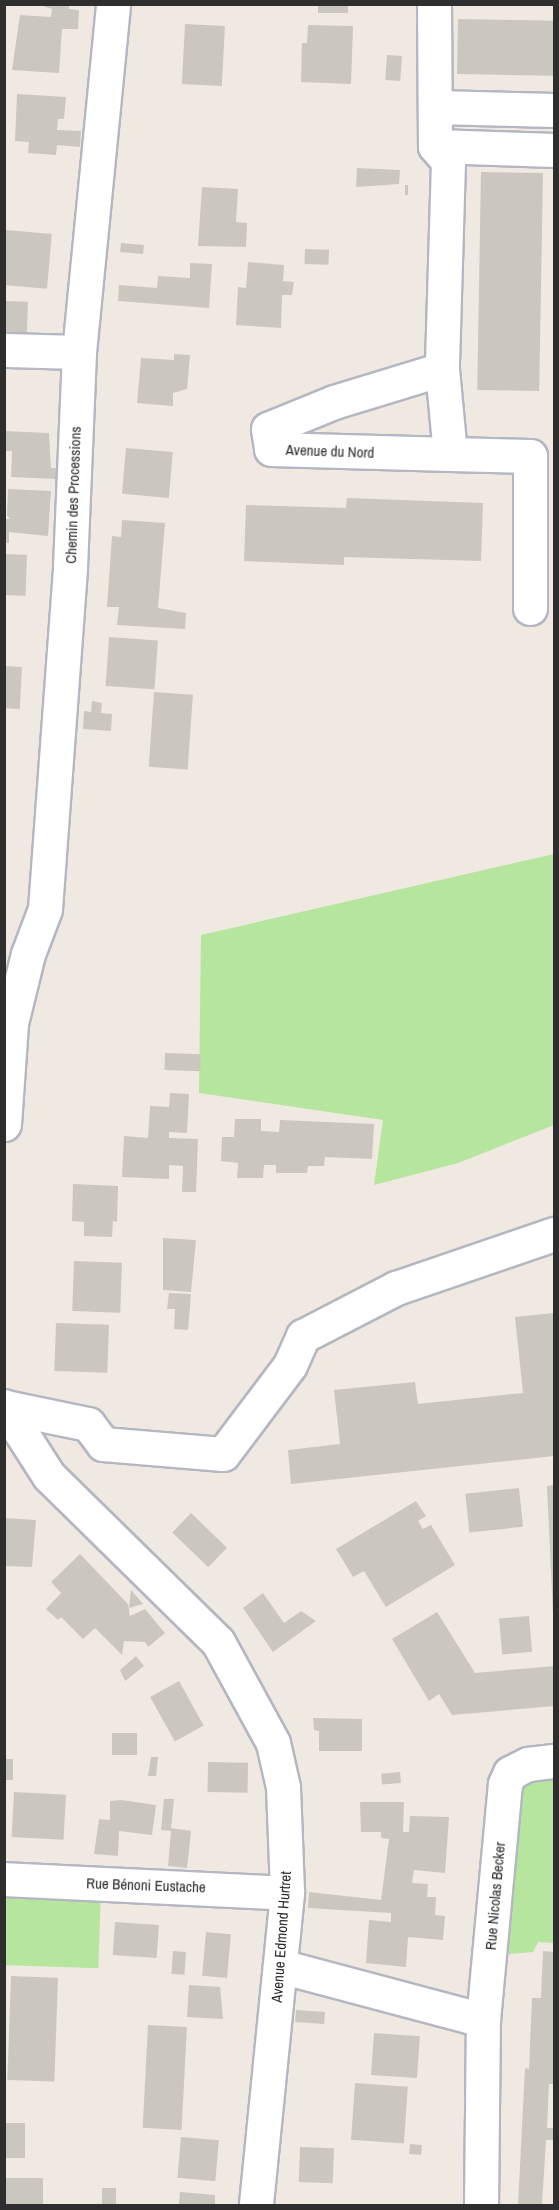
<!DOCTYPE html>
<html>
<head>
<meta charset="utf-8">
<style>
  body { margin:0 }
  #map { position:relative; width:559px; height:2210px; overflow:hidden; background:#efe9e1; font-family:"Archivo Narrow",sans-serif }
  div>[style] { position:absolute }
  .green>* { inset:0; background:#b6e59e; transform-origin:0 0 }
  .building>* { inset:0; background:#cbc7bf; transform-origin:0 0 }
  .roads { filter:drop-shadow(2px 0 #b4b7c1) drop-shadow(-2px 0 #b4b7c1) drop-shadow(0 2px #b4b7c1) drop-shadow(0 -2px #b4b7c1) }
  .minor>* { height:33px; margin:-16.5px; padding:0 16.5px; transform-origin:16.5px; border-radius:16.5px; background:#fff }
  span { translate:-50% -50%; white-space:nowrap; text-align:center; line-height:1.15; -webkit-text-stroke:6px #fff; paint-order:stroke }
  .street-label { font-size:15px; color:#2e2e2e }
  .frame { position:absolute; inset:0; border:6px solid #2e2e2e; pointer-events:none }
</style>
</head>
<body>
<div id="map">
  <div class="green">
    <div style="clip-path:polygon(554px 854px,554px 1125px,458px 1163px,374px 1185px,383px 1120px,199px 1093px,201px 935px)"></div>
    <div style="clip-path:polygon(554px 1775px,554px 1943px,538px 1942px,533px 1952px,509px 1954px,506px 1947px,518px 1783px)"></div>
    <div style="left:5px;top:1888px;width:96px;height:77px;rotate:2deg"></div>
  </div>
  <div class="building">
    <div style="clip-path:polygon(37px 4px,69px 4px,69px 9px,79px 10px,78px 29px,62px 29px,59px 73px,12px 70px,20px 15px,51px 17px,52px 9px)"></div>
    <div style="left:318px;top:4px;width:30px;height:9px"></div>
    <div style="left:458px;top:19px;width:96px;height:55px;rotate:1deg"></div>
    <div style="left:185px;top:24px;width:40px;height:60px;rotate:3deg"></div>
    <div style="clip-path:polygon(308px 25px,353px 26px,351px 84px,301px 82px,302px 43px,307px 43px)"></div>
    <div style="left:387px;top:55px;width:15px;height:25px;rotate:4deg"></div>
    <div style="clip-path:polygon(17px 94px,66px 97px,64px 119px,58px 119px,57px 130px,81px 131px,80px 147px,57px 145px,56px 155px,28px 153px,29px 142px,15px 141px)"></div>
    <div style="clip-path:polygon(357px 168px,400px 170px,399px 184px,356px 187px)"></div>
    <div style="left:481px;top:172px;width:62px;height:218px;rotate:1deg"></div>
    <div style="left:405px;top:185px;width:3px;height:10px"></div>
    <div style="clip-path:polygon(202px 187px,238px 189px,236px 222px,247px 223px,246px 247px,198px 246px)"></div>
    <div style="left:6px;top:230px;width:46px;height:55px;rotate:5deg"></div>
    <div style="left:121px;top:243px;width:23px;height:9px;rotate:5deg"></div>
    <div style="left:305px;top:249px;width:24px;height:15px;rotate:2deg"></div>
    <div style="clip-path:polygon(248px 262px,284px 265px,283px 281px,294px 282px,292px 295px,282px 295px,281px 328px,236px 325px,238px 287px,246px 288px)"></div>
    <div style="clip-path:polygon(190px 263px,212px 264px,209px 308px,118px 301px,119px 285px,157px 288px,158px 276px,190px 278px)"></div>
    <div style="left:4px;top:301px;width:24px;height:38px;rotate:2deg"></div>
    <div style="clip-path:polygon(174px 354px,190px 355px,187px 389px,173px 393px,173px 406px,137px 403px,141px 358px,174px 360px)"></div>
    <div style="clip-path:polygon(4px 431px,49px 433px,51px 468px,56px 468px,56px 479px,11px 477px,12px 451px,4px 451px)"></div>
    <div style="left:126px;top:448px;width:47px;height:46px;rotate:5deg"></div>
    <div style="clip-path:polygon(8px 489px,51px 491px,48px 536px,9px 532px,9px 543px,4px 543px,4px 519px,10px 519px,7px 515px)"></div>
    <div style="clip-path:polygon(347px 498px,483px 503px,481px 561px,344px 557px,344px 565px,244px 561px,246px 505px,346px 508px)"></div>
    <div style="clip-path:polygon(122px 520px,165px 523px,158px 608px,186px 613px,185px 629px,117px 625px,119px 607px,107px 607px,112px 536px,121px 537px)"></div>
    <div style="left:4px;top:554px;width:23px;height:41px;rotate:2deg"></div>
    <div style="left:109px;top:637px;width:49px;height:49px;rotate:4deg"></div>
    <div style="left:4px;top:666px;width:18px;height:42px;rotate:3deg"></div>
    <div style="left:154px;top:692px;width:39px;height:75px;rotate:4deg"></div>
    <div style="clip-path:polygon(92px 701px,102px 703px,101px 713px,112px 714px,111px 731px,83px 729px,84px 711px,91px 712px)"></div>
    <div style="left:165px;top:1053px;width:36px;height:17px;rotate:2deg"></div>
    <div style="clip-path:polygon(170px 1093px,189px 1094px,187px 1133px,169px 1132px,169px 1138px,198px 1139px,196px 1192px,182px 1192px,183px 1166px,169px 1165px,169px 1179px,122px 1177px,124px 1136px,148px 1138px,150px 1106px,169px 1107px)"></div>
    <div style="clip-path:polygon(235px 1119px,261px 1119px,261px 1131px,279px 1132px,280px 1120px,374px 1124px,372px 1159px,325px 1157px,324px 1166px,308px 1166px,307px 1173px,276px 1173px,276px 1165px,264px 1165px,263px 1178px,237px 1178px,238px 1163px,221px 1161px,222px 1137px,234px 1137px)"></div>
    <div style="clip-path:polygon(73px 1184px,118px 1186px,117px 1222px,113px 1221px,112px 1237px,84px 1236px,84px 1222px,72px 1221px)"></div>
    <div style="clip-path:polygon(163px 1238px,196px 1240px,191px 1292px,163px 1290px)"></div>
    <div style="left:74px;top:1261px;width:48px;height:50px;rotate:2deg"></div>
    <div style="clip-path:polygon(169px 1293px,191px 1294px,188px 1330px,174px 1329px,175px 1309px,167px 1309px)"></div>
    <div style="clip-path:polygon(554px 1313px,554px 1456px,291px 1484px,288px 1450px,340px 1444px,334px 1390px,415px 1382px,418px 1404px,523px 1393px,515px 1317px)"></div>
    <div style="left:56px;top:1323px;width:53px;height:48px;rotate:2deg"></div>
    <div style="clip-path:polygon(554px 1485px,554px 1615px,553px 1615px,547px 1486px)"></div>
    <div style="left:519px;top:1488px;width:39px;height:54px;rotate:84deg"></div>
    <div style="clip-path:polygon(416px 1501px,426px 1516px,418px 1521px,423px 1529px,431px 1525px,455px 1565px,386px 1607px,364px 1571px,353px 1577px,336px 1549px)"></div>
    <div style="left:191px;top:1513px;width:50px;height:27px;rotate:44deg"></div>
    <div style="clip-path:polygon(4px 1518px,36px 1520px,32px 1567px,4px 1566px)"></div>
    <div style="clip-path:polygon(80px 1554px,128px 1604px,130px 1616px,145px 1609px,165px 1633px,148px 1647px,145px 1642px,124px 1641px,122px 1655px,95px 1628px,83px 1639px,61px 1617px,58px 1620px,46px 1609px,61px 1593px,51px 1582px)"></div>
    <div style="clip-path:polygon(131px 1590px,143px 1604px,129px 1608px)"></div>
    <div style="clip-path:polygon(263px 1593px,284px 1623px,301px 1611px,316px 1621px,273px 1652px,243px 1608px)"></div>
    <div style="clip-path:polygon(437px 1612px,475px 1673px,554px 1666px,554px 1706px,452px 1715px,439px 1694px,429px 1701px,392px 1639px)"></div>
    <div style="left:529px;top:1616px;width:36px;height:30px;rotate:85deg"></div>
    <div style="clip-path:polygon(136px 1656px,144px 1666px,125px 1681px,120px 1670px)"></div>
    <div style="left:179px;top:1681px;width:51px;height:33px;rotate:61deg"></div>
    <div style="clip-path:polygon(313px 1718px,362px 1719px,362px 1751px,319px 1751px,319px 1731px,314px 1730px)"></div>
    <div style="left:112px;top:1733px;width:25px;height:22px"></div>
    <div style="clip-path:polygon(151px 1757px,158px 1757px,156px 1776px,148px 1776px)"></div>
    <div style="left:5px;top:1759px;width:8px;height:21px"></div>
    <div style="left:208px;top:1762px;width:40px;height:30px;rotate:1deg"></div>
    <div style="left:400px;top:1772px;width:11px;height:19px;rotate:85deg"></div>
    <div style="left:14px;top:1792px;width:52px;height:45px;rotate:3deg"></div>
    <div style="clip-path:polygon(164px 1799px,174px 1799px,171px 1828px,191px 1831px,187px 1868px,168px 1866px,171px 1831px,161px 1830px)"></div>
    <div style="clip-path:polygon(121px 1800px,156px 1805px,152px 1835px,119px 1831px,118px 1856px,94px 1854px,99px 1819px,110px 1820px,110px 1801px)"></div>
    <div style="clip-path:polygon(360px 1802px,404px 1802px,403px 1832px,409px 1832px,410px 1816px,449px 1817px,445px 1873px,414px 1870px,412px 1883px,428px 1884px,427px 1897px,436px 1897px,435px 1915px,445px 1916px,443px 1940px,408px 1937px,406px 1967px,366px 1963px,369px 1920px,391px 1922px,391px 1913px,308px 1908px,309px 1892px,381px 1900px,389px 1839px,381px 1838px,381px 1832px,361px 1832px)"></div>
    <div style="left:115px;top:1922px;width:44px;height:33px;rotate:4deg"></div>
    <div style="left:206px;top:1932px;width:25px;height:44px;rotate:5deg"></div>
    <div style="left:173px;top:1951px;width:13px;height:23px;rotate:4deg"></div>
    <div style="clip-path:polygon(543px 1951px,554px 1952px,554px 2084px,549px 2084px,547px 2128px,554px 2128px,554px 2140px,546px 2140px,542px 2205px,518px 2205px,525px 2068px,529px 2069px,532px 1998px,541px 1998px)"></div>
    <div style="left:11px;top:1976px;width:47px;height:104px;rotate:2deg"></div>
    <div style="clip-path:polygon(189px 1985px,220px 1987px,223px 2019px,187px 2017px)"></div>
    <div style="left:296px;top:2010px;width:29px;height:12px;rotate:4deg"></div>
    <div style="left:148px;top:2025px;width:39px;height:103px;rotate:3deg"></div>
    <div style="left:374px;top:2033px;width:46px;height:42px;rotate:4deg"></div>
    <div style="left:355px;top:2083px;width:53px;height:57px;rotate:4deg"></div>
    <div style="left:4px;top:2123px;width:21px;height:35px"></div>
    <div style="left:181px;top:2137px;width:38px;height:41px;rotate:5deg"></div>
    <div style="left:410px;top:2144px;width:12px;height:10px;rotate:5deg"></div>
    <div style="left:300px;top:2147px;width:34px;height:35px;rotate:2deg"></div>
    <div style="left:4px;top:2178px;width:39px;height:27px"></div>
    <div style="left:102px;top:2188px;width:14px;height:17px"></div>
    <div style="clip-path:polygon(180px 2192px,215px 2195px,215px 2205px,179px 2205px)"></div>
  </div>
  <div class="roads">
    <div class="minor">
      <div style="left:434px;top:4px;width:142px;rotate:89.6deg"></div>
      <div style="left:435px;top:146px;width:20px;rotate:49deg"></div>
      <div style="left:448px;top:161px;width:208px;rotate:91.7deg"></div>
      <div style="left:442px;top:369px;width:113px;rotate:163deg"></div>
      <div style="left:334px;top:402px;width:71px;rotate:157.8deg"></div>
      <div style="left:268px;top:429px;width:20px;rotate:81deg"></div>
      <div style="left:271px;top:449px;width:179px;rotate:1.6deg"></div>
      <div style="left:450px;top:454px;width:85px;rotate:-95.4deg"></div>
      <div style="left:435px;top:107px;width:119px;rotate:1.4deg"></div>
      <div style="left:435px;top:146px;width:119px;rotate:1.9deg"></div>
      <div style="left:4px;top:350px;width:75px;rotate:1.5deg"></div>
      <div style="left:450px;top:454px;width:80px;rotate:1.4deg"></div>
      <div style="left:530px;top:456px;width:152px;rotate:90deg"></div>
      <div style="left:4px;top:1124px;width:101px;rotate:-86deg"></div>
      <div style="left:11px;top:1023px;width:71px;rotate:-76.2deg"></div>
      <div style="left:28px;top:954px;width:48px;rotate:-69.3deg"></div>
      <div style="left:45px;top:909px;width:343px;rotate:-85.8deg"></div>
      <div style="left:70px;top:567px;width:215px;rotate:-87.6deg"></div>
      <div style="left:79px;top:352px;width:350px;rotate:-84.4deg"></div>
      <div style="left:4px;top:1406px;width:83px;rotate:57.3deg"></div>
      <div style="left:49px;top:1476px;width:237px;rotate:44.5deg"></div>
      <div style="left:218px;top:1642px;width:115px;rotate:61.4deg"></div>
      <div style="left:273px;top:1743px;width:45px;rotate:77.2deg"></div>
      <div style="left:283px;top:1787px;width:106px;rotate:87.8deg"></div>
      <div style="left:287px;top:1893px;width:315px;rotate:95.7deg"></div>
      <div style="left:5px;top:1407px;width:85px;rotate:11.6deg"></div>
      <div style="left:88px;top:1424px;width:25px;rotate:53deg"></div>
      <div style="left:103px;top:1444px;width:120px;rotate:4.8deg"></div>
      <div style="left:223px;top:1454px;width:111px;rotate:-53deg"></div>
      <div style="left:290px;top:1365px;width:32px;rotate:-66deg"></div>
      <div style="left:303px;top:1336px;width:105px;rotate:-27.3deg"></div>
      <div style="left:396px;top:1288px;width:167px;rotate:-18.9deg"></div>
      <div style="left:4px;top:1879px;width:283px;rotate:2.8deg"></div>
      <div style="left:280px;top:1966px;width:210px;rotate:14.9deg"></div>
      <div style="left:481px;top:2206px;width:186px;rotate:-89.4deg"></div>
      <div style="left:483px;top:2020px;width:237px;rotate:-84.7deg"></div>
      <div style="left:505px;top:1784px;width:12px;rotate:-66deg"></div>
      <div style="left:510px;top:1773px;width:20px;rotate:-27deg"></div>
      <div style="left:528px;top:1764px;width:26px;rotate:-7deg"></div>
    </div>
  </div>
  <div class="street-label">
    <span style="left:330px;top:451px;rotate:2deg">Avenue du Nord</span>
    <span style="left:73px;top:495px;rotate:-88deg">Chemin des Processions</span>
    <span style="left:146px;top:1885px;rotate:2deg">Rue Bénoni Eustache</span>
    <span style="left:495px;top:1896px;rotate:-85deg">Rue Nicolas Becker</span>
    <span style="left:281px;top:1937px;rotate:-86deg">Avenue Edmond Hurtret</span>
  </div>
  <div class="frame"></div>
</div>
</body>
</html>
